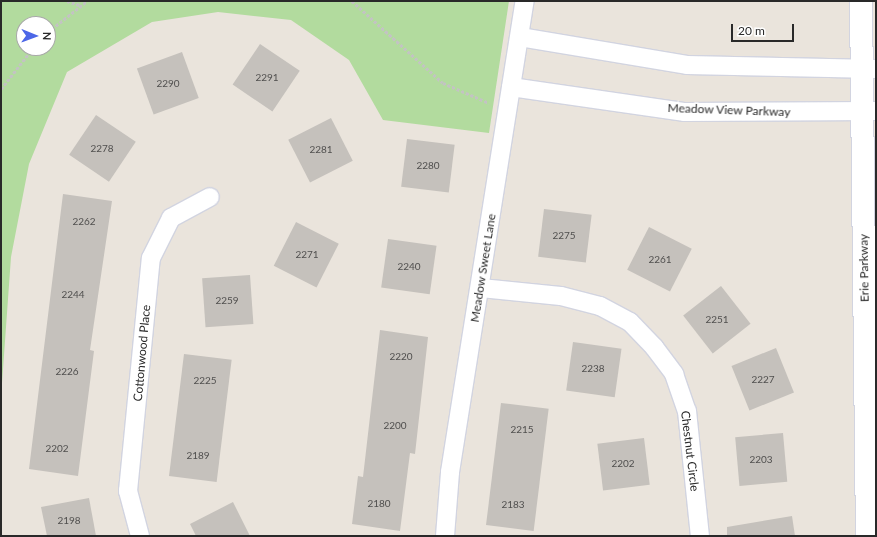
<!DOCTYPE html>
<html>
<head>
<meta charset="utf-8">
<style>
  body { margin:0 }
  #map { position:relative; width:877px; height:537px; overflow:hidden; background:#eae4dc; font-family:Lato,sans-serif }
  div>[style] { position:absolute }
  .green>* { inset:0; background:#b2db9e }
  .building>* { inset:0; background:#c5c1bc; transform-origin:0 0 }
  .path>* { height:2.5px; margin-top:-1.25px; transform-origin:0; background:repeating-linear-gradient(90deg,#c3c3c3 0 3px,transparent 0 5px) }
  .roads { filter:drop-shadow(1px 0 #d2d4e0) drop-shadow(-1px 0 #d2d4e0) drop-shadow(0 1px #d2d4e0) drop-shadow(0 -1px #d2d4e0) }
  .street>* { height:18px; margin:-9px; padding:0 9px; transform-origin:9px; border-radius:9px; background:#fff }
  .secondary>* { height:22px; margin:-11px; padding:0 11px; transform-origin:11px; border-radius:11px; background:#fff }
  span { translate:-50% -50%; white-space:nowrap; text-align:center; line-height:1.15; -webkit-text-stroke:3px #fff; paint-order:stroke }
  .number-label { font-size:10px; color:#504f4e }
  .number-label span { -webkit-text-stroke-width:0 }
  .street-label { font-size:12px; color:#292929 }
  .frame { position:absolute; inset:0; border:2px solid #292929; pointer-events:none }
  .north { position:absolute; left:16px; top:16px; width:40px; height:40px; box-sizing:border-box; background:#fff; border:1px solid #a9a9a9; border-radius:50%; rotate:91deg; font-size:11px; font-weight:700; line-height:16px; text-align:center; color:#292929 }
  .north::after { content:''; display:block; margin:auto; width:14px; height:18px; background:#4c67e7; clip-path:polygon(50% 0,100% 100%,50% 72%,0 100%) }
  .scale { position:absolute; left:731px; top:24px; width:63px; height:18px; box-sizing:border-box; border:2px solid #292929; border-top:0; padding-left:5px; font-size:12px; line-height:14px; white-space:nowrap; color:#292929; -webkit-text-stroke:3px #fff; paint-order:stroke }
</style>
</head>
<body>
<div id="map">
  <div class="green">
    <div style="clip-path:polygon(evenodd,1px 1px,509px 1px,489px 133px,383px 120px,349px 60px,291px 20px,218px 12px,152px 22px,67px 72px,29px 164px,11px 257px,1px 397px,1px 1px,24px 24px,48px 24px,48px 48px,24px 48px,24px 24px)"></div>
  </div>
  <div class="building">
    <div style="left:260px;top:44px;width:48px;height:49px;rotate:34deg"></div>
    <div style="left:182px;top:52px;width:49px;height:48px;rotate:70deg"></div>
    <div style="left:96px;top:115px;width:48px;height:48px;rotate:34deg"></div>
    <div style="left:331px;top:118px;width:48px;height:48px;rotate:63deg"></div>
    <div style="left:407px;top:139px;width:48px;height:48px;rotate:7deg"></div>
    <div style="clip-path:polygon(63px 194px,112px 201px,90px 350px,94px 351px,78px 476px,29px 469px)"></div>
    <div style="left:544px;top:209px;width:48px;height:48px;rotate:7deg"></div>
    <div style="left:296px;top:222px;width:48px;height:49px;rotate:27deg"></div>
    <div style="left:649px;top:227px;width:48px;height:48px;rotate:27deg"></div>
    <div style="left:388px;top:239px;width:49px;height:49px;rotate:8deg"></div>
    <div style="left:250px;top:275px;width:49px;height:48px;rotate:86deg"></div>
    <div style="left:721px;top:286px;width:48px;height:48px;rotate:52deg"></div>
    <div style="clip-path:polygon(380px 330px,428px 337px,415px 454px,410px 453px,400px 531px,352px 524px,358px 476px,363px 477px)"></div>
    <div style="left:573px;top:342px;width:49px;height:49px;rotate:8deg"></div>
    <div style="left:776px;top:348px;width:48px;height:48px;rotate:68deg"></div>
    <div style="left:184px;top:354px;width:48px;height:123px;rotate:7deg"></div>
    <div style="left:501px;top:403px;width:48px;height:123px;rotate:7deg"></div>
    <div style="left:783px;top:433px;width:49px;height:48px;rotate:85deg"></div>
    <div style="left:644px;top:438px;width:47px;height:47px;rotate:83deg"></div>
    <div style="clip-path:polygon(89px 498px,96px 536px,47px 536px,41px 507px)"></div>
    <div style="clip-path:polygon(233px 502px,250px 536px,196px 536px,190px 524px)"></div>
    <div style="clip-path:polygon(792px 516px,795px 536px,727px 536px,727px 527px)"></div>
  </div>
  <div class="path">
    <div style="left:67px;top:1px;width:13px;rotate:18deg"></div>
    <div style="left:352px;top:1px;width:122px;rotate:42deg"></div>
    <div style="left:443px;top:83px;width:50px;rotate:23.5deg"></div>
    <div style="left:48px;top:32px;width:50px;rotate:-38.5deg"></div>
    <div style="left:1px;top:89px;width:52px;rotate:-52deg"></div>
  </div>
  <div class="roads">
    <div class="street">
      <div style="left:520px;top:37px;width:169px;rotate:9.5deg"></div>
      <div style="left:687px;top:65px;width:189px;rotate:1.2deg"></div>
      <div style="left:511px;top:87px;width:176px;rotate:8.2deg"></div>
      <div style="left:685px;top:112px;width:191px;rotate:-0.3deg"></div>
      <div style="left:481px;top:288px;width:80px;rotate:5.7deg"></div>
      <div style="left:561px;top:296px;width:40px;rotate:14.4deg"></div>
      <div style="left:600px;top:306px;width:34px;rotate:28deg"></div>
      <div style="left:630px;top:322px;width:35px;rotate:46deg"></div>
      <div style="left:654px;top:347px;width:34px;rotate:53deg"></div>
      <div style="left:674px;top:374px;width:39px;rotate:71deg"></div>
      <div style="left:687px;top:411px;width:126px;rotate:84.1deg"></div>
      <div style="left:140px;top:536px;width:47px;rotate:-104.9deg"></div>
      <div style="left:128px;top:491px;width:234px;rotate:-84.4deg"></div>
      <div style="left:151px;top:258px;width:45px;rotate:-63.4deg"></div>
      <div style="left:171px;top:218px;width:44px;rotate:-28.3deg"></div>
      <div style="left:445px;top:536px;width:64px;rotate:-85.5deg"></div>
      <div style="left:450px;top:472px;width:477px;rotate:-81deg"></div>
    </div>
    <div class="secondary">
      <div style="left:861px;top:1px;width:535px;rotate:89.36deg"></div>
    </div>
  </div>
  <div class="number-label">
    <span style="left:267px;top:78px">2291</span>
    <span style="left:168px;top:84px">2290</span>
    <span style="left:102px;top:149px">2278</span>
    <span style="left:321px;top:150px">2281</span>
    <span style="left:428px;top:166px">2280</span>
    <span style="left:84px;top:222px">2262</span>
    <span style="left:564px;top:236px">2275</span>
    <span style="left:307px;top:255px">2271</span>
    <span style="left:660px;top:260px">2261</span>
    <span style="left:409px;top:267px">2240</span>
    <span style="left:73px;top:295px">2244</span>
    <span style="left:227px;top:301px">2259</span>
    <span style="left:717px;top:320px">2251</span>
    <span style="left:401px;top:357px">2220</span>
    <span style="left:593px;top:369px">2238</span>
    <span style="left:67px;top:372px">2226</span>
    <span style="left:763px;top:380px">2227</span>
    <span style="left:205px;top:381px">2225</span>
    <span style="left:395px;top:426px">2200</span>
    <span style="left:522px;top:430px">2215</span>
    <span style="left:57px;top:449px">2202</span>
    <span style="left:198px;top:456px">2189</span>
    <span style="left:761px;top:460px">2203</span>
    <span style="left:623px;top:464px">2202</span>
    <span style="left:379px;top:504px">2180</span>
    <span style="left:513px;top:505px">2183</span>
    <span style="left:69px;top:521px">2198</span>
  </div>
  <div class="street-label">
    <span style="left:729px;top:110px;rotate:2deg">Meadow View Parkway</span>
    <span style="left:483px;top:268px;rotate:-81deg">Meadow Sweet Lane</span>
    <span style="left:864px;top:268px;rotate:-91deg">Erie Parkway</span>
    <span style="left:142px;top:353px;rotate:-85deg">Cottonwood Place</span>
    <span style="left:690px;top:451px;rotate:83deg">Chestnut Circle</span>
  </div>
  <div class="frame"></div>
  <div class="north">N</div>
  <div class="scale">20 m</div>
</div>
</body>
</html>
